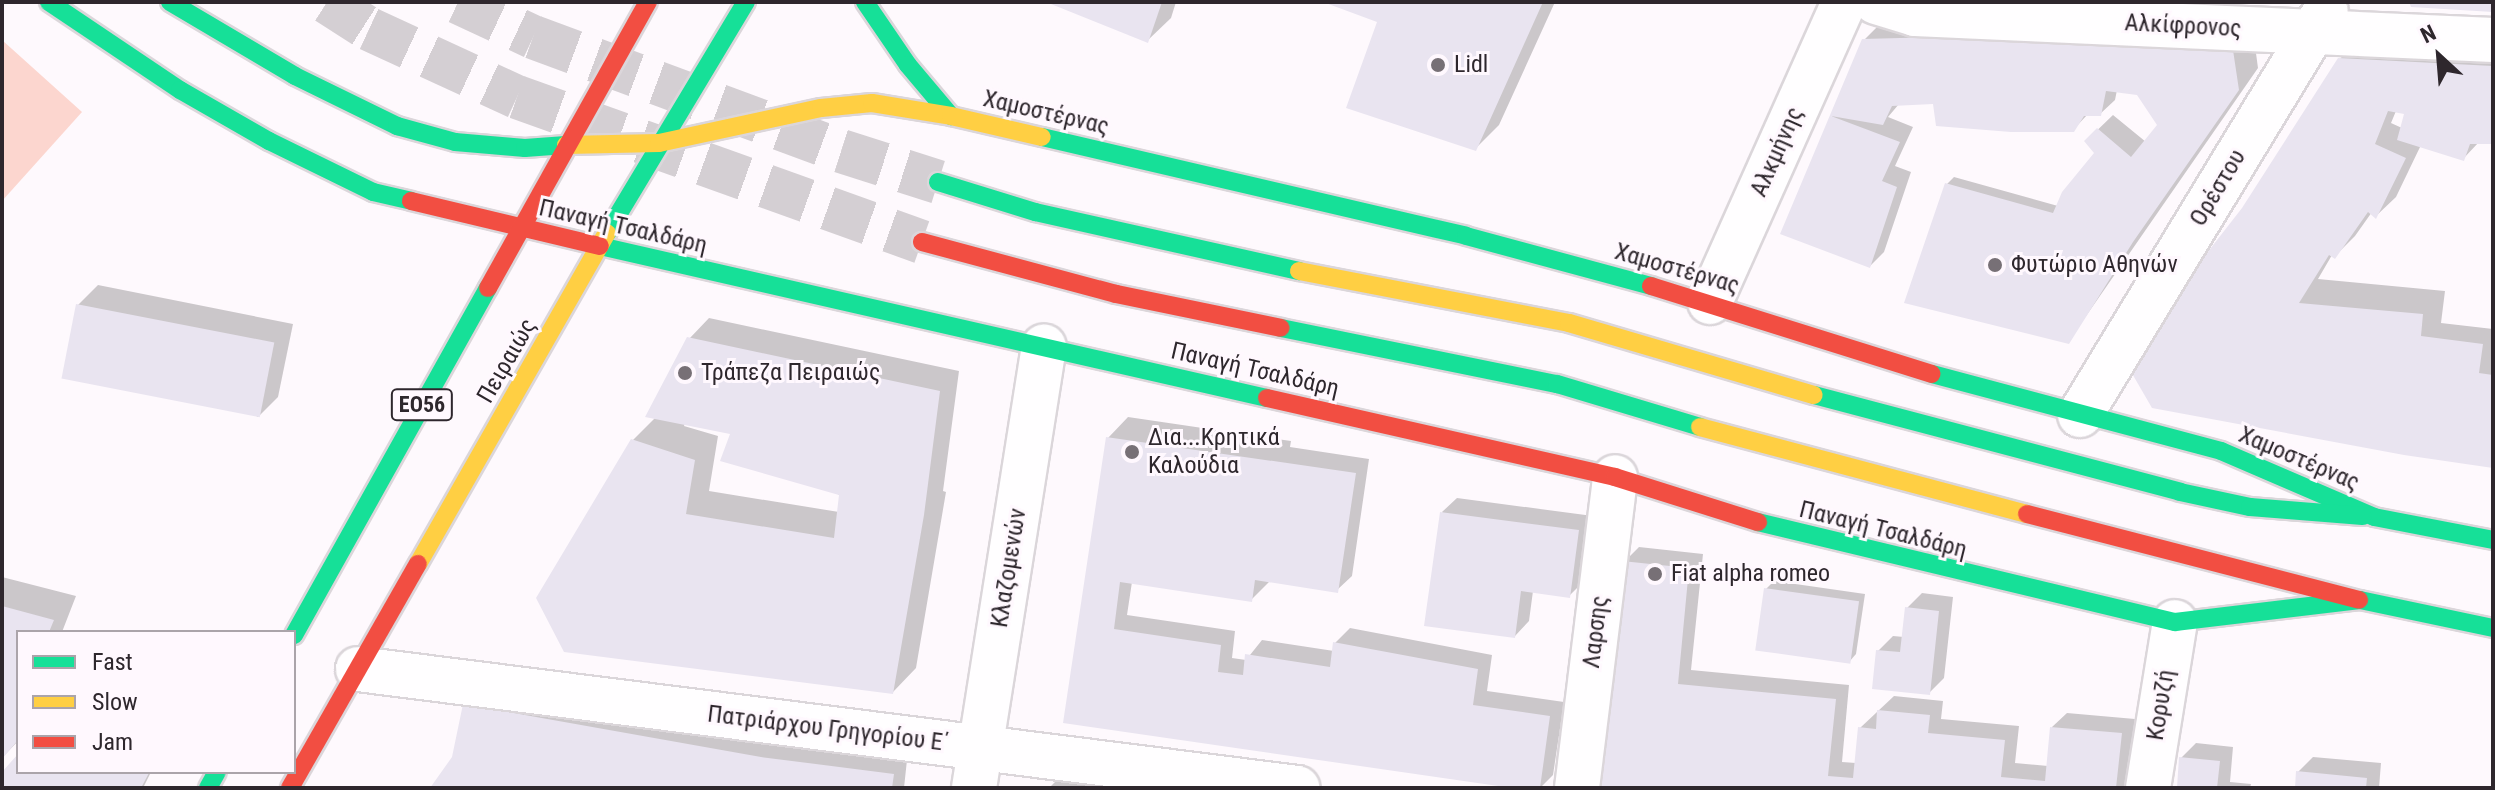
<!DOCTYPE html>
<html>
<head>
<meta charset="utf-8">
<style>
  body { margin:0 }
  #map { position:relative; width:2495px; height:790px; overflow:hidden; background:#fef9fd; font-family:"Roboto Condensed",sans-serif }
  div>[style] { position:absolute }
  .green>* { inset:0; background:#fcd6cf }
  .shadow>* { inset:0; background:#0003 }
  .building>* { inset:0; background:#e9e4f0; transform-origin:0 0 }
  .secondary-tunnel>* { height:44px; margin-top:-22px; transform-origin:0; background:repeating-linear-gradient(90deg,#d4cfd3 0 44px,transparent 0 66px) }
  .roads { filter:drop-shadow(2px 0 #dbd6da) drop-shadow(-2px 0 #dbd6da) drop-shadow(0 2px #dbd6da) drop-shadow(0 -2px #dbd6da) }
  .street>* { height:44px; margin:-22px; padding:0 22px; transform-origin:22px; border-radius:22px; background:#fffeff }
  .fast>* { height:18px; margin:-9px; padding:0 9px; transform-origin:9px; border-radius:9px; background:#16e098 }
  .slow>* { height:18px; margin:-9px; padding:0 9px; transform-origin:9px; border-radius:9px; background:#ffcf43 }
  .jam>* { height:18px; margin:-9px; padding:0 9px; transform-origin:9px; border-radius:9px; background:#f24e42 }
  .dots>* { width:22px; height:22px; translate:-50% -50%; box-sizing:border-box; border:4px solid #fff8fe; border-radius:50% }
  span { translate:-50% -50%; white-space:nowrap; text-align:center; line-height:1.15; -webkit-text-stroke:6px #fff8fe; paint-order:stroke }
  .shield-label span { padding:2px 6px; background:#fff8fe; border:2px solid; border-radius:6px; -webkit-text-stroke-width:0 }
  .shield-label { font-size:22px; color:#2e272d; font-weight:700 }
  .street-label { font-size:24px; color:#2e272d }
  .poi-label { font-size:24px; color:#2e272d }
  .left { translate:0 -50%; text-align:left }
  .frame { position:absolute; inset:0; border:4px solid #2e272d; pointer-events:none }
  .legend { position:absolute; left:16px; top:630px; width:280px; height:144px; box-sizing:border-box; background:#fff8fe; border:2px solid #aba4aa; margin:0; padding:10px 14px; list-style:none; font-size:24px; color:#2e272d }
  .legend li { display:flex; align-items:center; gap:16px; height:40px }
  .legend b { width:40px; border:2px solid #aba4aa }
  .north { position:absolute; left:2399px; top:16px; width:80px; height:80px; -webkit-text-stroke:6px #fff8fe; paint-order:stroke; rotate:334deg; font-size:22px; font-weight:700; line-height:32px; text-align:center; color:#2e272d }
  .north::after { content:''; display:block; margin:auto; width:28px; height:36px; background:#2e272d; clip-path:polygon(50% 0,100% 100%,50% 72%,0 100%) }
</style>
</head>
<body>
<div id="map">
  <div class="green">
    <div style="clip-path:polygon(2px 40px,82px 112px,2px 201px)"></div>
  </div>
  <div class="shadow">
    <div style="clip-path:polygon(1051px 2px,1176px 2px,1171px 18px,1147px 41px)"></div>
    <div style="clip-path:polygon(1328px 2px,1555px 2px,1499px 125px,1475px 149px,1380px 21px)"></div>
    <div style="clip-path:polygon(1879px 25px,2253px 31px,2258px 68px,2068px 342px,1947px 184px,1954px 177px,2058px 206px,2097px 153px,2086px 141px,2113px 115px,2146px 142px,2159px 125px,2139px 93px,2117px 90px,2115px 100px,2100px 114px,2088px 114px,2073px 130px,1935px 102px,1899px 104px,1888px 117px,1913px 127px,1895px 166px,1911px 172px,1884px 252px,1870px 266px,1783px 233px,1864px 40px)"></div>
    <div style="clip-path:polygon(evenodd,2354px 44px,2493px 52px,2493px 142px,2479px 142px,2463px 159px,2421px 145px,2396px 197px,2376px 216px,2372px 212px,2355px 236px,2335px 256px,2332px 255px,2318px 279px,2445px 291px,2441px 323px,2493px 329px,2493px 466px,2153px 406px,2244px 209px,2339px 60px,2354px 44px,2396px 111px,2407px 112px,2402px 128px,2391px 123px,2396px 111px)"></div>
    <div style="clip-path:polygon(98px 285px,293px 324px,278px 397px,258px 417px,78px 305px)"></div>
    <div style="clip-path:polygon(evenodd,709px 318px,959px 371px,943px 491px,946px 492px,916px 668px,893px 692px,565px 650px,632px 441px,656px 417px,689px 339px,709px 318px,685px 423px,733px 432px,841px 496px,839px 512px,709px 491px,718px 436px,684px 426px,685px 423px)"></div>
    <div style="clip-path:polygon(1128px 417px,1291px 441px,1290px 447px,1369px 459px,1352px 576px,1337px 590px,1270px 581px,1251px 600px,1132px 582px,1127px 615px,1235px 631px,1232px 658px,1246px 660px,1262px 640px,1334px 651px,1335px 643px,1350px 628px,1492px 655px,1487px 691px,1564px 702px,1553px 775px,1540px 788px,1527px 788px,1066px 721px,1108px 438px)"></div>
    <div style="clip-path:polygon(1457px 498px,1593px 516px,1584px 581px,1569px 596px,1533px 591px,1529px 621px,1515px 636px,1442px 512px)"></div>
    <div style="clip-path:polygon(1639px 547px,1703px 554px,1691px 670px,1849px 685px,1842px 762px,1856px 763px,1860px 728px,1894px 696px,1943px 701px,1941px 719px,2019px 726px,2015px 763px,2048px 766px,2052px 727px,2067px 713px,2135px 719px,2129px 788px,1601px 788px,1624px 562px)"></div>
    <div style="clip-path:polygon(2px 577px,76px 596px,62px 632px,18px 632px,18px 741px,2px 758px)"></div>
    <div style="clip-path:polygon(1774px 581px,1865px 594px,1856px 654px,1849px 662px,1766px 589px)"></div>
    <div style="clip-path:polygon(1922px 593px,1953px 597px,1944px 678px,1929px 693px,1878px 651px,1893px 636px,1904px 637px,1907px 608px)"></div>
    <div style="clip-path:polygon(485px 685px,907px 760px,904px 788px,433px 788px,454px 758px,465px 705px)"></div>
    <div style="clip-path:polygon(2196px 743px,2233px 747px,2230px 782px,2251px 784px,2250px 788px,2179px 788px,2181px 758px)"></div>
    <div style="clip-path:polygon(18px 757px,18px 772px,151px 772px,143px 788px,2px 788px,2px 776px)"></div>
    <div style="clip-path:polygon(2313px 757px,2381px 763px,2379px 788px,2297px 788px,2298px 772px)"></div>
    <div style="clip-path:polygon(1066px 771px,1205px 788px,1049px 788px)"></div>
  </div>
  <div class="building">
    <div style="clip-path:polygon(1046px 2px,1162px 2px,1148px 43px)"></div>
    <div style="clip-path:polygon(1323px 2px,1543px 2px,1476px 151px,1346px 108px,1377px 22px)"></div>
    <div style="clip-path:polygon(2409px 2px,2493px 2px,2493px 12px,2411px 7px)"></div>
    <div style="clip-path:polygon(1939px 37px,2233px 50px,2239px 90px,2133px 242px,2069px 344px,1904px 303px,1945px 183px,2053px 213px,2062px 192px,2094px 153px,2084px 141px,2097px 128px,2131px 157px,2157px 125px,2137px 95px,2106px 91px,2101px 116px,2084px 116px,2074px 132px,2011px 132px,1936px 126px,1933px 104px,1892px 106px,1883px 125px,1831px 116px,1900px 142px,1882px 181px,1897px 187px,1870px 268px,1780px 234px,1862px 39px)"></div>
    <div style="clip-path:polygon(2338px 58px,2493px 66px,2493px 144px,2470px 144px,2464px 161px,2397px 140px,2404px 114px,2388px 111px,2375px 144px,2406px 158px,2376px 219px,2368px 212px,2335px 259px,2329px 255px,2299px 303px,2423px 314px,2421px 336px,2483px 344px,2479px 373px,2493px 375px,2493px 468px,2404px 455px,2152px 408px,2130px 370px,2196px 267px,2242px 208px)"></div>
    <div style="left:76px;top:304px;width:202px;height:76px;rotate:11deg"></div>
    <div style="clip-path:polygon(687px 337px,940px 391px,924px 515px,893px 694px,564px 652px,536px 598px,631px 439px,695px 460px,686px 514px,834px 538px,839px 495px,720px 461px,730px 434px,645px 417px)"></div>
    <div style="clip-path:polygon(1106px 437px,1356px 473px,1338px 593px,1255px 580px,1252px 602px,1120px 582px,1114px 629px,1221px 645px,1218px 672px,1243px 675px,1245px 654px,1330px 667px,1333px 642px,1478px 669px,1473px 705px,1550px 716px,1540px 788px,1512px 788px,1063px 723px)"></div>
    <div style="clip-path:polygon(1440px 512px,1579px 530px,1570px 598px,1521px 591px,1515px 638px,1424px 626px)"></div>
    <div style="clip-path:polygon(1622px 561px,1689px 568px,1678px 684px,1836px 699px,1828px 776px,1853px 778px,1858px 727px,1876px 729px,1877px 710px,1930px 715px,1928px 733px,2005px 740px,2001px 777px,2045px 781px,2050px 727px,2122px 733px,2116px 788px,1600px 788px)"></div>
    <div style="left:1764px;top:588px;width:96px;height:63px;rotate:8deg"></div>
    <div style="clip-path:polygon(2px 606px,54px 620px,49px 632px,18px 632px,18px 740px,2px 759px)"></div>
    <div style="clip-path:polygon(1905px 607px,1939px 611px,1930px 695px,1872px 689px,1876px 650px,1900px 652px)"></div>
    <div style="clip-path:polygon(463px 704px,761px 757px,894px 774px,892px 788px,430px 788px,452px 757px)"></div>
    <div style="clip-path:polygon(18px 754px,18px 772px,149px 773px,141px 788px,2px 788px,2px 772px)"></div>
    <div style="clip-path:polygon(2179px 757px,2220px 761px,2217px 788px,2177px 788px)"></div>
    <div style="clip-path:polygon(2296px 771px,2367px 778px,2366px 788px,2295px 788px)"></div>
  </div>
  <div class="secondary-tunnel">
    <div style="left:327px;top:2px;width:50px;rotate:32.7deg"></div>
    <div style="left:369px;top:29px;width:163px;rotate:24.7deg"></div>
    <div style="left:517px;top:97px;width:430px;rotate:19.7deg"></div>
    <div style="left:458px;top:2px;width:83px;rotate:25deg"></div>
    <div style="left:533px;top:37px;width:328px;rotate:20.3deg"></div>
    <div style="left:841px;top:151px;width:102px;rotate:17.7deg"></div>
  </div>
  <div class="roads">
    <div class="street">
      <div style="left:1876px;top:2px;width:41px;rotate:17.1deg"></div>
      <div style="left:1915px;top:14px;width:579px;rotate:2.58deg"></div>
      <div style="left:1710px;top:302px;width:329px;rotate:-65.9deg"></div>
      <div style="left:2080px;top:415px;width:473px;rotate:-58.7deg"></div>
      <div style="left:358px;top:669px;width:947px;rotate:7.22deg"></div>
      <div style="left:974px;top:788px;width:447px;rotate:-81deg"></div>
      <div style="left:1577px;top:788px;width:313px;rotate:-83deg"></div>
      <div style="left:2148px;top:788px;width:168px;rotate:-80.8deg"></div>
    </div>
    <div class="fast">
      <div style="left:49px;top:2px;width:158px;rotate:33.9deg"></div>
      <div style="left:180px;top:90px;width:103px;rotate:29.8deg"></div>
      <div style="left:269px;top:141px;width:116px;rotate:26.1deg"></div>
      <div style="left:373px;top:192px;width:39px;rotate:13deg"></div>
      <div style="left:170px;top:2px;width:145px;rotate:30.6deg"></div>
      <div style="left:295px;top:76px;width:114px;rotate:26.1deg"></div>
      <div style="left:397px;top:126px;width:60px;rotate:15.4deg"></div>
      <div style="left:455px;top:142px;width:70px;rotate:4.9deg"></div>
      <div style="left:525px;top:148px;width:41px;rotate:-4.2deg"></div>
      <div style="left:865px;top:2px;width:76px;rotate:55.7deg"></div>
      <div style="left:908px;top:65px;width:67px;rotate:49.9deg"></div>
      <div style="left:1042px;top:137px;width:435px;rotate:13.1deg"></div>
      <div style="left:1466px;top:236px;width:192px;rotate:15.1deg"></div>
      <div style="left:938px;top:182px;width:102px;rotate:17.2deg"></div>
      <div style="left:1035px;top:212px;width:271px;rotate:12.6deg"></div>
      <div style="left:607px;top:233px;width:270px;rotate:-59deg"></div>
      <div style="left:600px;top:246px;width:684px;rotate:12.84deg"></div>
      <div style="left:1281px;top:328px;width:282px;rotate:11.5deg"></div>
      <div style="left:1557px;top:384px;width:149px;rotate:16.7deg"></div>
      <div style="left:1932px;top:374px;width:299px;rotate:14.9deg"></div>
      <div style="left:2221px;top:451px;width:167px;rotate:23.3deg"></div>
      <div style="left:2374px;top:517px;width:121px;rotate:10.9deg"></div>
      <div style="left:1814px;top:395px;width:379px;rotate:14.8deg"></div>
      <div style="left:2180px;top:492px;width:72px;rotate:12.1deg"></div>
      <div style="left:2250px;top:507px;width:113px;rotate:4.6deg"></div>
      <div style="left:1758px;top:522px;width:429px;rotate:13.5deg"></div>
      <div style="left:2175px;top:622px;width:186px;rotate:-6.8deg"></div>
      <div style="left:2360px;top:600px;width:136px;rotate:11.9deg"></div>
      <div style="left:294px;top:635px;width:398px;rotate:-60.8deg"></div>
      <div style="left:208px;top:788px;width:18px;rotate:-61deg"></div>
    </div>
    <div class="slow">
      <div style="left:566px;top:145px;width:93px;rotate:-1.2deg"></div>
      <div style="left:659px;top:143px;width:166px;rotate:-12.2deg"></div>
      <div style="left:821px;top:108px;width:51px;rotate:-5.6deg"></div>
      <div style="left:872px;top:103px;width:80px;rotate:9.3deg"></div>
      <div style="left:951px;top:116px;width:93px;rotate:13deg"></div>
      <div style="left:1299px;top:271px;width:275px;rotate:10.9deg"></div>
      <div style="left:1569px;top:323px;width:255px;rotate:16.4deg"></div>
      <div style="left:1700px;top:427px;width:338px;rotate:14.9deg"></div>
      <div style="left:418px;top:564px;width:381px;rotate:-60.3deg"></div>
    </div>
    <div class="jam">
      <div style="left:411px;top:201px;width:194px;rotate:13.4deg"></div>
      <div style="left:922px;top:242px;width:201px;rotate:15deg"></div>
      <div style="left:1116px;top:294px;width:168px;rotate:11.6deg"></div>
      <div style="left:1651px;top:286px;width:294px;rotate:17.4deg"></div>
      <div style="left:488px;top:288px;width:328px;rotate:-60.8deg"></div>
      <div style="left:1267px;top:398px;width:357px;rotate:12.8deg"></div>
      <div style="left:1615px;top:477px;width:150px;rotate:17.5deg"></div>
      <div style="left:2027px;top:514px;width:343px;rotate:14.5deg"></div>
      <div style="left:290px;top:788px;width:258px;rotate:-60.3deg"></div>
    </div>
  </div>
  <div class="dots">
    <div style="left:1438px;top:65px;background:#777076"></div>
    <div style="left:1995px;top:265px;background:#777076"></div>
    <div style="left:685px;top:373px;background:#777076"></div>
    <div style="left:1132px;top:452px;background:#777076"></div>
    <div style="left:1655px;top:574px;background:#777076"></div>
  </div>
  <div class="shield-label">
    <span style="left:422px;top:405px">ΕΟ56</span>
  </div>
  <div class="street-label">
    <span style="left:2183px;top:26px;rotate:3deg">Αλκίφρονος</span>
    <span style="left:1046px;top:113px;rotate:13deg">Χαμοστέρνας</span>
    <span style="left:1777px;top:152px;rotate:-66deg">Αλκμήνης</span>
    <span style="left:2218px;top:188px;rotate:-59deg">Ορέστου</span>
    <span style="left:623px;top:227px;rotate:13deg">Παναγή Τσαλδάρη</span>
    <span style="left:1677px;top:269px;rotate:16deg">Χαμοστέρνας</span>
    <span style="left:507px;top:361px;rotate:-60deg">Πειραιώς</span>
    <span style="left:1255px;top:370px;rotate:13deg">Παναγή Τσαλδάρη</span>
    <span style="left:2299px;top:459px;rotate:23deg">Χαμοστέρνας</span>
    <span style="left:1883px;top:530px;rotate:14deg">Παναγή Τσαλδάρη</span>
    <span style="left:1009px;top:568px;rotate:-81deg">Κλαζομενών</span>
    <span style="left:1596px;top:632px;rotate:-83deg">Λαρσης</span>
    <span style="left:2161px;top:705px;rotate:-81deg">Κορυζή</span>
    <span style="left:828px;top:729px;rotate:7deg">Πατριάρχου Γρηγορίου Ε΄</span>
  </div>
  <div class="poi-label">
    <span class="left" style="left:1454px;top:65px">Lidl</span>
    <span class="left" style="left:2011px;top:265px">Φυτώριο Αθηνών</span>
    <span class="left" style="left:701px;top:373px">Τράπεζα Πειραιώς</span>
    <span class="left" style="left:1148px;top:452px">Δια...Κρητικά<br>Καλούδια</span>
    <span class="left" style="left:1671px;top:574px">Fiat alpha romeo</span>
  </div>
  <div class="frame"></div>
  <ul class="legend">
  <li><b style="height:10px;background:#16e098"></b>Fast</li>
  <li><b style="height:10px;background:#ffcf43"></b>Slow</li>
  <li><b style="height:10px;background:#f24e42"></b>Jam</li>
  </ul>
  <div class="north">N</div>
</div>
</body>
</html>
